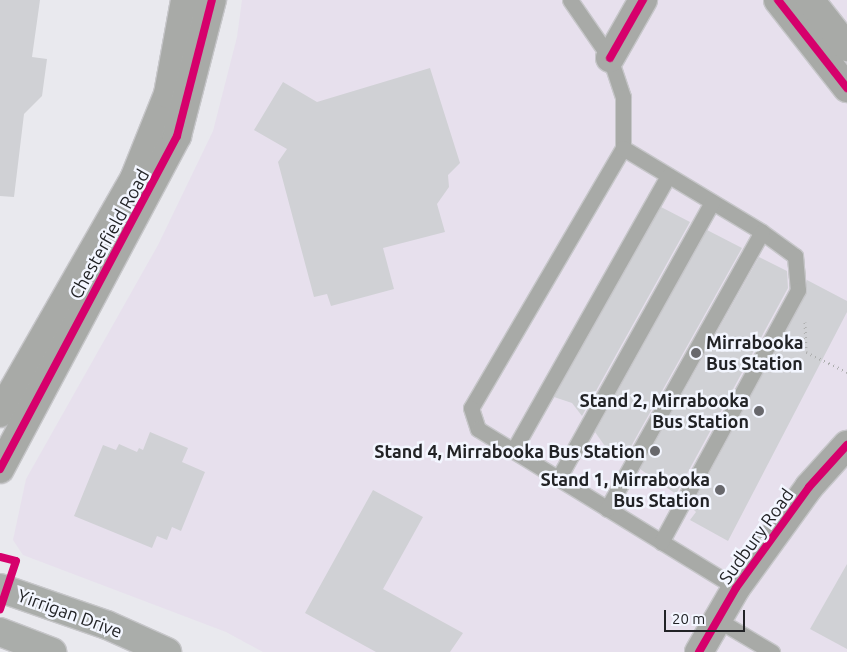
<!DOCTYPE html>
<html>
<head>
<meta charset="utf-8">
<style>
  body { margin:0 }
  #map { position:relative; width:847px; height:652px; overflow:hidden; background:#e9e9ee; font-family:Ubuntu,sans-serif }
  div>[style] { position:absolute }
  .commercial>* { inset:0; background:#e7e0ed }
  .building>* { inset:0; background:#d0d1d5 }
  .path>* { height:3px; margin-top:-1.5px; transform-origin:0; background:repeating-linear-gradient(90deg,#aeafaf 0 1px,transparent 0 5px) }
  .roads { filter:drop-shadow(1px 0 #c6c6c9) drop-shadow(-1px 0 #c6c6c9) drop-shadow(0 1px #c6c6c9) drop-shadow(0 -1px #c6c6c9) }
  .service>* { height:15px; margin:-7.5px; padding:0 7.5px; transform-origin:7.5px; border-radius:7.5px; background:#a8aaa7 }
  .minor>* { height:28px; margin:-14px; padding:0 14px; transform-origin:14px; border-radius:14px; background:#a8aaa7 }
  .tertiary>* { height:28px; margin:-14px; padding:0 14px; transform-origin:14px; border-radius:14px; background:#a8aaa7 }
  .primary>* { height:28px; margin:-14px; padding:0 14px; transform-origin:14px; border-radius:14px; background:#aaadaa }
  .cycleway>* { height:8px; margin:-4px; padding:0 4px; transform-origin:4px; border-radius:4px; background:#d6006c }
  .dots>* { width:14px; height:14px; translate:-50% -50%; box-sizing:border-box; border:2px solid #f3f6ff; border-radius:50% }
  span { translate:-50% -50%; white-space:nowrap; text-align:center; line-height:1.15; -webkit-text-stroke:5px #f3f6ff; paint-order:stroke }
  .street-label { font-size:18px; color:#222326 }
  .poi-label { font-size:18px; color:#222326; font-weight:700 }
  .left { translate:0 -50%; text-align:left }
  .right { translate:-100% -50%; text-align:right }
  .scale { position:absolute; left:664px; top:610px; width:81px; height:22px; box-sizing:border-box; border:2px solid #222326; border-top:0; padding-left:6px; font-size:15px; line-height:18px; white-space:nowrap; color:#222326; -webkit-text-stroke:4px #f3f6ff; paint-order:stroke }
</style>
</head>
<body>
<div id="map">
  <div class="commercial">
    <div style="clip-path:polygon(242px 0,847px 0,847px 652px,263px 652px,226px 632px,23px 555px,13px 540px,26px 479px,158px 245px,213px 131px,237px 37px)"></div>
  </div>
  <div class="building">
    <div style="clip-path:polygon(0 0,40px 0,32px 57px,47px 59px,42px 96px,24px 114px,14px 197px,0 196px)"></div>
    <div style="clip-path:polygon(430px 68px,460px 163px,448px 175px,449px 187px,437px 204px,445px 232px,383px 248px,394px 289px,331px 306px,327px 294px,314px 297px,278px 162px,287px 149px,254px 130px,283px 82px,317px 102px)"></div>
    <div style="clip-path:polygon(661px 207px,690px 222px,582px 416px,572px 403px,554px 397px)"></div>
    <div style="clip-path:polygon(707px 230px,742px 248px,624px 459px,607px 449px,595px 432px)"></div>
    <div style="clip-path:polygon(759px 257px,787px 271px,788px 288px,676px 494px,640px 469px)"></div>
    <div style="clip-path:polygon(807px 280px,847px 301px,847px 312px,728px 541px,690px 520px,696px 512px,691px 507px,806px 294px)"></div>
    <div style="clip-path:polygon(150px 432px,188px 448px,182px 462px,205px 472px,181px 531px,172px 527px,167px 540px,157px 536px,152px 548px,74px 516px,103px 445px,116px 450px,119px 444px,137px 452px,139px 448px,143px 450px)"></div>
    <div style="clip-path:polygon(373px 490px,423px 517px,383px 589px,463px 633px,450px 652px,376px 652px,305px 613px)"></div>
    <div style="clip-path:polygon(847px 564px,847px 649px,810px 629px)"></div>
  </div>
  <div class="path">
    <div style="left:805px;top:322px;width:30px;rotate:88deg"></div>
    <div style="left:806px;top:352px;width:46px;rotate:26deg"></div>
  </div>
  <div class="roads">
    <div class="service">
      <div style="left:570px;top:0;width:70px;rotate:55.4deg"></div>
      <div style="left:610px;top:58px;width:41px;rotate:71.6deg"></div>
      <div style="left:623px;top:97px;width:51px;rotate:90deg"></div>
      <div style="left:623px;top:148px;width:301px;rotate:120.3deg"></div>
      <div style="left:471px;top:408px;width:22px;rotate:72deg"></div>
      <div style="left:478px;top:429px;width:303px;rotate:31.6deg"></div>
      <div style="left:623px;top:148px;width:162px;rotate:31.1deg"></div>
      <div style="left:762px;top:232px;width:41px;rotate:36deg"></div>
      <div style="left:795px;top:256px;width:34px;rotate:85deg"></div>
      <div style="left:798px;top:290px;width:287px;rotate:118.5deg"></div>
      <div style="left:513px;top:451px;width:316px;rotate:-60.6deg"></div>
      <div style="left:558px;top:479px;width:317px;rotate:-60.9deg"></div>
      <div style="left:607px;top:509px;width:317px;rotate:-60.8deg"></div>
      <div style="left:718px;top:620px;width:63px;rotate:30.7deg"></div>
    </div>
    <div class="minor">
      <div style="left:778px;top:0;width:112px;rotate:51.9deg"></div>
      <div style="left:810px;top:0;width:60px;rotate:51.8deg"></div>
      <div style="left:610px;top:58px;width:67px;rotate:-60.4deg"></div>
      <div style="left:699px;top:652px;width:74px;rotate:-60deg"></div>
      <div style="left:736px;top:588px;width:125px;rotate:-54.1deg"></div>
      <div style="left:809px;top:487px;width:57px;rotate:-47.9deg"></div>
    </div>
    <div class="tertiary">
      <div style="left:0;top:413px;width:270px;rotate:-60.2deg"></div>
      <div style="left:134px;top:179px;width:92px;rotate:-68.2deg"></div>
      <div style="left:168px;top:94px;width:96px;rotate:-79.7deg"></div>
      <div style="left:0;top:469px;width:377px;rotate:-62deg"></div>
      <div style="left:177px;top:136px;width:140px;rotate:-75.6deg"></div>
    </div>
    <div class="primary">
      <div style="left:0;top:588px;width:113px;rotate:19.1deg"></div>
      <div style="left:107px;top:625px;width:66px;rotate:24.2deg"></div>
      <div style="left:0;top:632px;width:56px;rotate:21deg"></div>
    </div>
  </div>
  <div class="cycleway">
    <div style="left:778px;top:0;width:112px;rotate:51.9deg"></div>
    <div style="left:610px;top:58px;width:67px;rotate:-60.4deg"></div>
    <div style="left:0;top:469px;width:377px;rotate:-62deg"></div>
    <div style="left:177px;top:136px;width:140px;rotate:-75.6deg"></div>
    <div style="left:0;top:557px;width:16px;rotate:14deg"></div>
    <div style="left:16px;top:561px;width:51px;rotate:108.4deg"></div>
    <div style="left:699px;top:652px;width:74px;rotate:-60deg"></div>
    <div style="left:736px;top:588px;width:125px;rotate:-54.1deg"></div>
    <div style="left:809px;top:487px;width:57px;rotate:-47.9deg"></div>
  </div>
  <div class="dots">
    <div style="left:696px;top:353px;background:#68686c"></div>
    <div style="left:759px;top:411px;background:#68686c"></div>
    <div style="left:655px;top:451px;background:#68686c"></div>
    <div style="left:720px;top:490px;background:#68686c"></div>
  </div>
  <div class="street-label">
    <span style="left:109px;top:234px;rotate:-61deg">Chesterfield Road</span>
    <span style="left:756px;top:536px;rotate:-54deg">Sudbury Road</span>
    <span style="left:70px;top:613px;rotate:20deg">Yirrigan Drive</span>
  </div>
  <div class="poi-label">
    <span class="left" style="left:706px;top:353px">Mirrabooka<br>Bus Station</span>
    <span class="right" style="left:749px;top:411px">Stand 2, Mirrabooka<br>Bus Station</span>
    <span class="right" style="left:645px;top:451px">Stand 4, Mirrabooka Bus Station</span>
    <span class="right" style="left:710px;top:490px">Stand 1, Mirrabooka<br>Bus Station</span>
  </div>
  <div class="scale">20 m</div>
</div>
</body>
</html>
